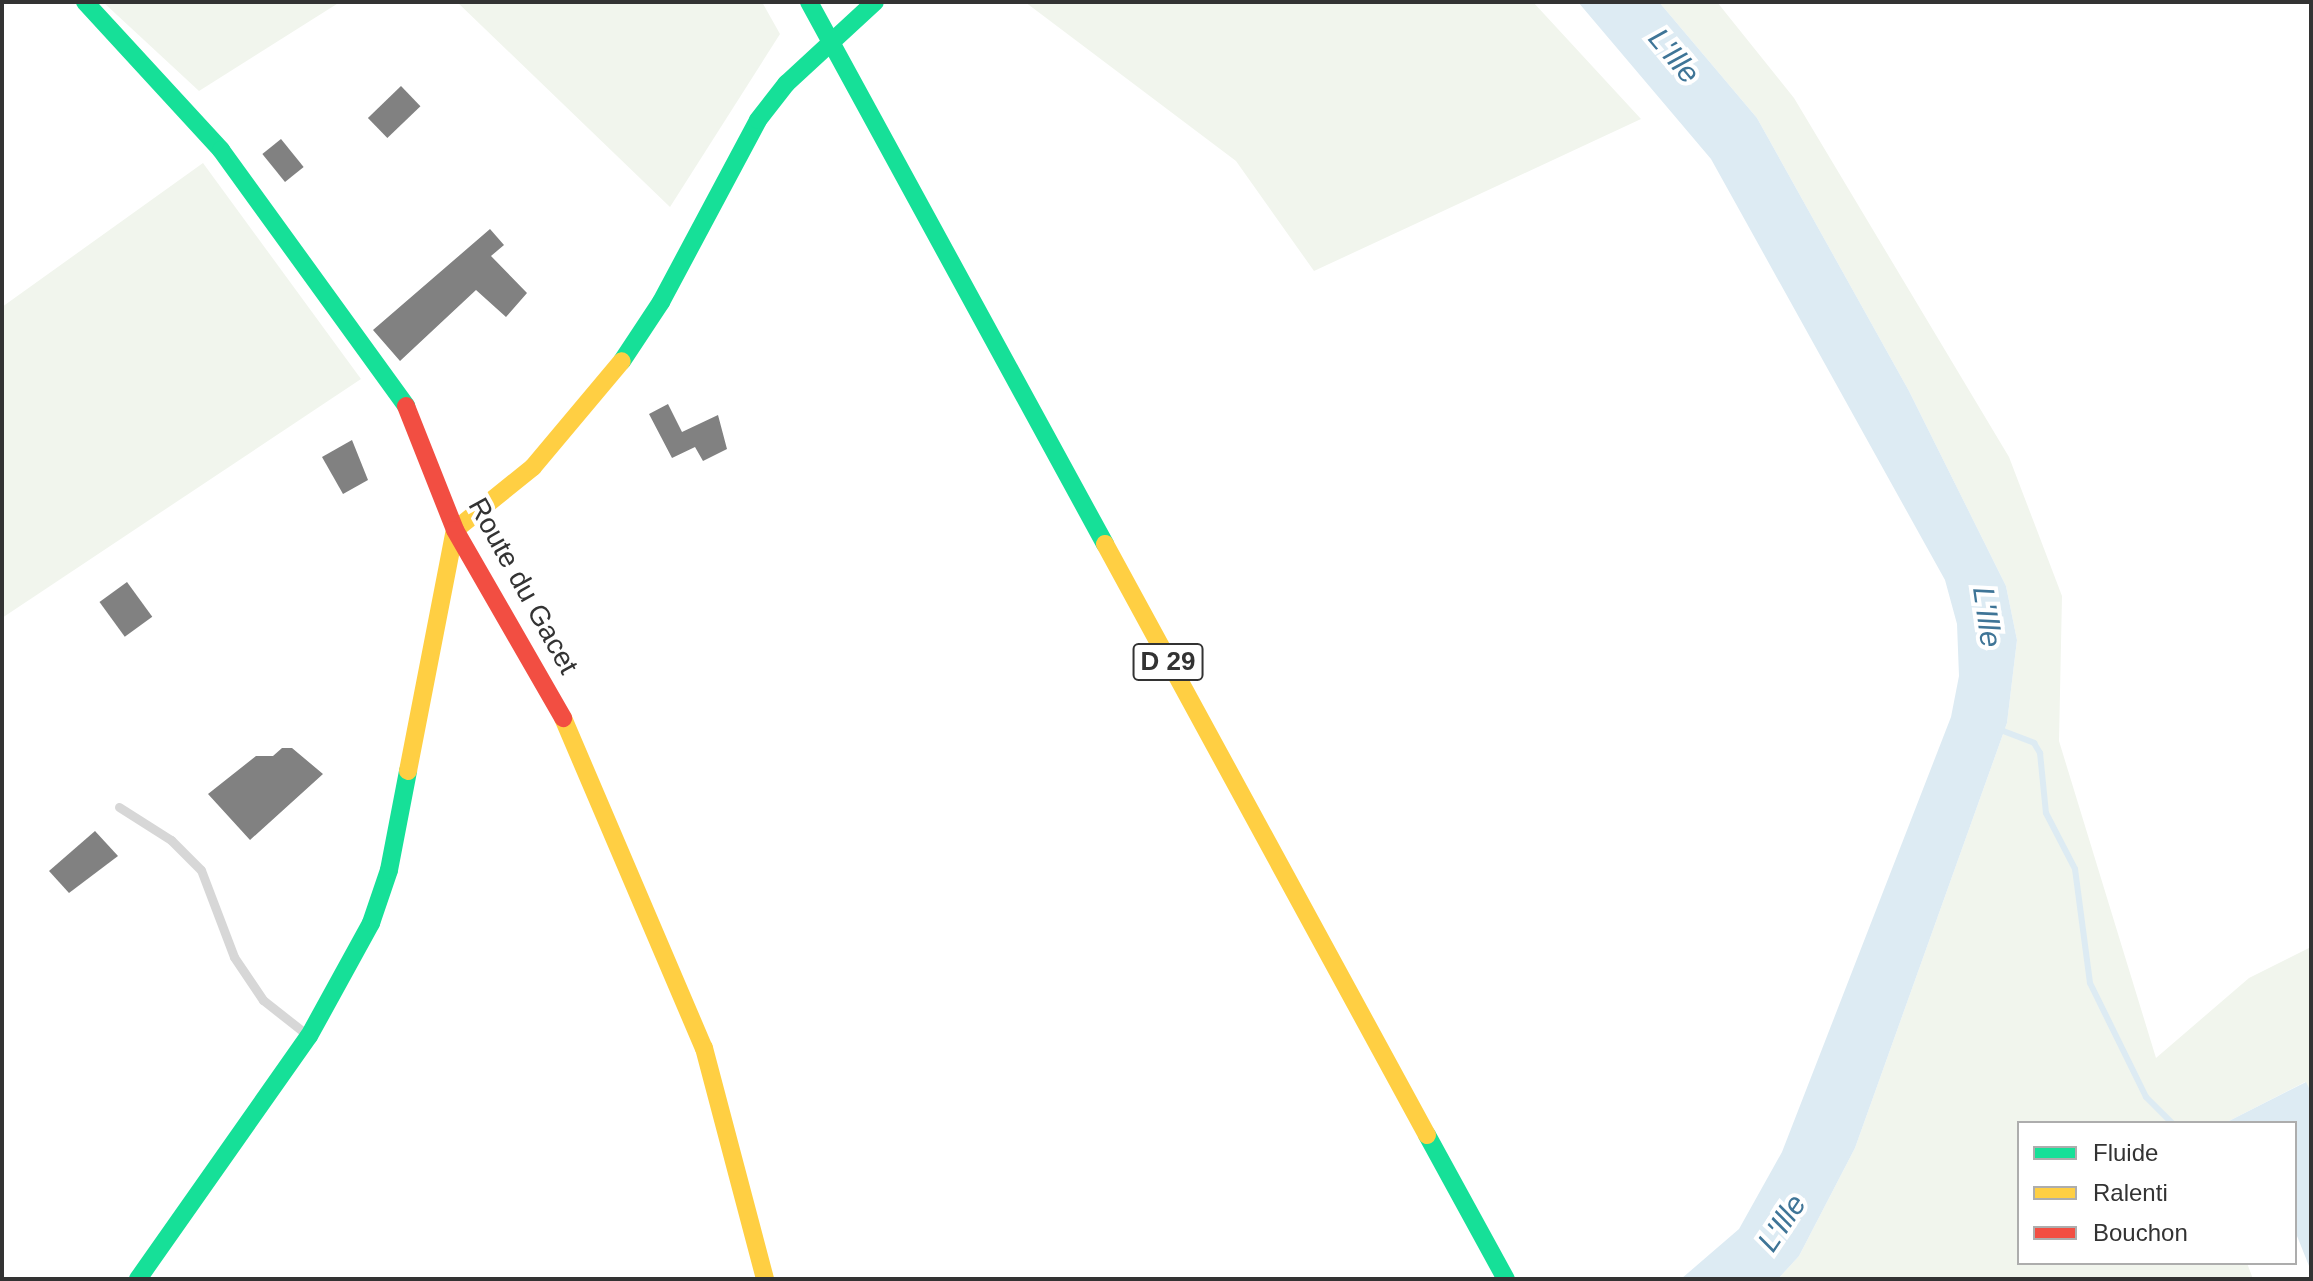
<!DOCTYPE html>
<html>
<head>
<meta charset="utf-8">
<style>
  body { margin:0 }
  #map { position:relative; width:2313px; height:1281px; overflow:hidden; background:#fff; font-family:Arial,sans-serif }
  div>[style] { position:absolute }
  .green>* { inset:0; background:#f1f5ed }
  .water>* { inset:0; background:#ddebf3 }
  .stream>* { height:6px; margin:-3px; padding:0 3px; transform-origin:3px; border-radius:3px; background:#ddebf3 }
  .building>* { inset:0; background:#818181; transform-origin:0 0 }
  .lane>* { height:9px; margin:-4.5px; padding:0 4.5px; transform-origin:4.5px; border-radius:4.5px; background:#d7d7d7 }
  .fast>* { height:18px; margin:-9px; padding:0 9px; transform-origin:9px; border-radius:9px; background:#16e098 }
  .slow>* { height:18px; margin:-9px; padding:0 9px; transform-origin:9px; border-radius:9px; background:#ffcf43 }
  .jam>* { height:18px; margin:-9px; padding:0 9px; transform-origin:9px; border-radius:9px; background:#f24e42 }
  span { translate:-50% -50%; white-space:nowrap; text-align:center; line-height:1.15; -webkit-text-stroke:8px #fff; paint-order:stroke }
  .shield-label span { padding:2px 6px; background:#fff; border:2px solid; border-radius:6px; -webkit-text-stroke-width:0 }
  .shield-label { font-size:26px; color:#333; font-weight:700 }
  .street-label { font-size:28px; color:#333 }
  .water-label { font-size:30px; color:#3f7597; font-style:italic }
  .frame { position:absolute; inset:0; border:4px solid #333; pointer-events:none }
  .legend { position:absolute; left:2017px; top:1121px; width:280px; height:144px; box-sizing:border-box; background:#fff; border:2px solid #adadad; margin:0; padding:10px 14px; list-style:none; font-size:24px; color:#333 }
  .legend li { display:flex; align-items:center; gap:16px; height:40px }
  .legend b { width:40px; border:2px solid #adadad }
</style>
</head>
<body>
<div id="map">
  <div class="green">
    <div style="clip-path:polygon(103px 2px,340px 2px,199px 91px)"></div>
    <div style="clip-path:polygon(457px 2px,762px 2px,780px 34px,670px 207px)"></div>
    <div style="clip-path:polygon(1025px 2px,1533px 2px,1641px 119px,1314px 271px,1236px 161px)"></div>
    <div style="clip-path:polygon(1659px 2px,1717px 2px,1794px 98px,2009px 457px,2062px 596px,2059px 741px,2156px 1058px,2249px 978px,2311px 947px,2311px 1092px,2305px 1082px,2225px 1123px,2019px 1123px,2019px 1263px,2247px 1263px,2253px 1279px,1778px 1279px,1799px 1256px,1855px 1148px,2007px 723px,2017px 640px,2006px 586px,1909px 391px,1757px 118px)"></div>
    <div style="clip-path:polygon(203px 163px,361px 379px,2px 618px,2px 307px)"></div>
  </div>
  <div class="water">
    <div style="clip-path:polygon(1578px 2px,1659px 2px,1757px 118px,1909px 391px,2006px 586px,2017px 640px,2007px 723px,1855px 1148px,1799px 1256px,1778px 1279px,1681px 1279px,1739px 1229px,1782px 1152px,1951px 717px,1959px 676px,1957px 624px,1945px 580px,1711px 159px)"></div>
    <div style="clip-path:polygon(2306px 1082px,2311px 1092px,2311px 1271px,2295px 1231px,2295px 1123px,2225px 1123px)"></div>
  </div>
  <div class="stream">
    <div style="left:1998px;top:729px;width:39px;rotate:21deg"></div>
    <div style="left:2034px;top:743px;width:12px;rotate:59deg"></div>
    <div style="left:2040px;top:753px;width:60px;rotate:84.3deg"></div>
    <div style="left:2046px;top:813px;width:63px;rotate:62.6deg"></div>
    <div style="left:2075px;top:869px;width:115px;rotate:82.5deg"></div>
    <div style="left:2090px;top:983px;width:127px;rotate:63.8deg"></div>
    <div style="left:2146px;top:1097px;width:37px;rotate:45deg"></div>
  </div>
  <div class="building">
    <div style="left:401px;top:86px;width:28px;height:46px;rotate:46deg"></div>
    <div style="left:281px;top:139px;width:36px;height:24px;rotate:51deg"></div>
    <div style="clip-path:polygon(490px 229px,504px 245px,491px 256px,527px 293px,506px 317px,476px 290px,400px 361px,373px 330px)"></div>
    <div style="clip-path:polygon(668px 404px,682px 432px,718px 415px,727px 449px,703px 461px,695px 447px,672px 458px,649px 414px)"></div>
    <div style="clip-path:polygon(352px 440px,368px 480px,343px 494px,322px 457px)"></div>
    <div style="left:127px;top:582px;width:43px;height:34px;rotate:54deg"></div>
    <div style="clip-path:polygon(282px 748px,292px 748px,323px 774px,250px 840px,208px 794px,256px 756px,273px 756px)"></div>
    <div style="clip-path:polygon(95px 831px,118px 856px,69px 893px,49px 871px)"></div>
  </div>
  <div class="lane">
    <div style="left:119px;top:807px;width:62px;rotate:32.4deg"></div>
    <div style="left:171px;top:840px;width:42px;rotate:45deg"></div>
    <div style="left:201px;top:870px;width:93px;rotate:69.2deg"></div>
    <div style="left:234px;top:957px;width:52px;rotate:56deg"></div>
    <div style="left:263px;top:1000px;width:55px;rotate:38.3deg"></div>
  </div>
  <div class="fast">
    <div style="left:85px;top:2px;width:201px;rotate:47.4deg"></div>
    <div style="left:221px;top:150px;width:316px;rotate:54.1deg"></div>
    <div style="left:809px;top:2px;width:618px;rotate:61.36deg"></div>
    <div style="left:622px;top:361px;width:71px;rotate:-56.5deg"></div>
    <div style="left:661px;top:302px;width:206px;rotate:-61.9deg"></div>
    <div style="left:758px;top:120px;width:46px;rotate:-52.1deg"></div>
    <div style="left:786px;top:84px;width:121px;rotate:-42.7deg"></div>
    <div style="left:1427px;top:1135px;width:164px;rotate:61.3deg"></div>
    <div style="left:138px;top:1279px;width:297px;rotate:-54.9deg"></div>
    <div style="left:309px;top:1036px;width:129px;rotate:-61.2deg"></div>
    <div style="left:371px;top:923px;width:56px;rotate:-71.2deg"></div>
    <div style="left:389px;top:870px;width:101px;rotate:-79.1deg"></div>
  </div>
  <div class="slow">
    <div style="left:1105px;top:544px;width:673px;rotate:61.42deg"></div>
    <div style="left:563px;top:718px;width:359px;rotate:66.9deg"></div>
    <div style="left:704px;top:1048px;width:239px;rotate:75.2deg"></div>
    <div style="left:408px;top:771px;width:246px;rotate:-79deg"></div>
    <div style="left:455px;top:530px;width:100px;rotate:-38.9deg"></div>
    <div style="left:533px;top:467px;width:138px;rotate:-50deg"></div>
  </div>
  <div class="jam">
    <div style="left:406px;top:406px;width:133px;rotate:68.4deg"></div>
    <div style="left:455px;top:530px;width:217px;rotate:60.1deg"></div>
  </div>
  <div class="shield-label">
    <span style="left:1168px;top:662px">D 29</span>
  </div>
  <div class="street-label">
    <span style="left:523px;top:586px;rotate:61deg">Route du Gacet</span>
  </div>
  <div class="water-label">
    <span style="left:1674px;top:56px;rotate:50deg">L'Ille</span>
    <span style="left:1987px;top:617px;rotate:82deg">L'Ille</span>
    <span style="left:1782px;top:1223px;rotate:-56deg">L'Ille</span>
  </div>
  <div class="frame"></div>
  <ul class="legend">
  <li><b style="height:10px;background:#16e098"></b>Fluide</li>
  <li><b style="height:10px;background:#ffcf43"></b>Ralenti</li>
  <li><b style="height:10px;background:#f24e42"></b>Bouchon</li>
  </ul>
</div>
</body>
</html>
